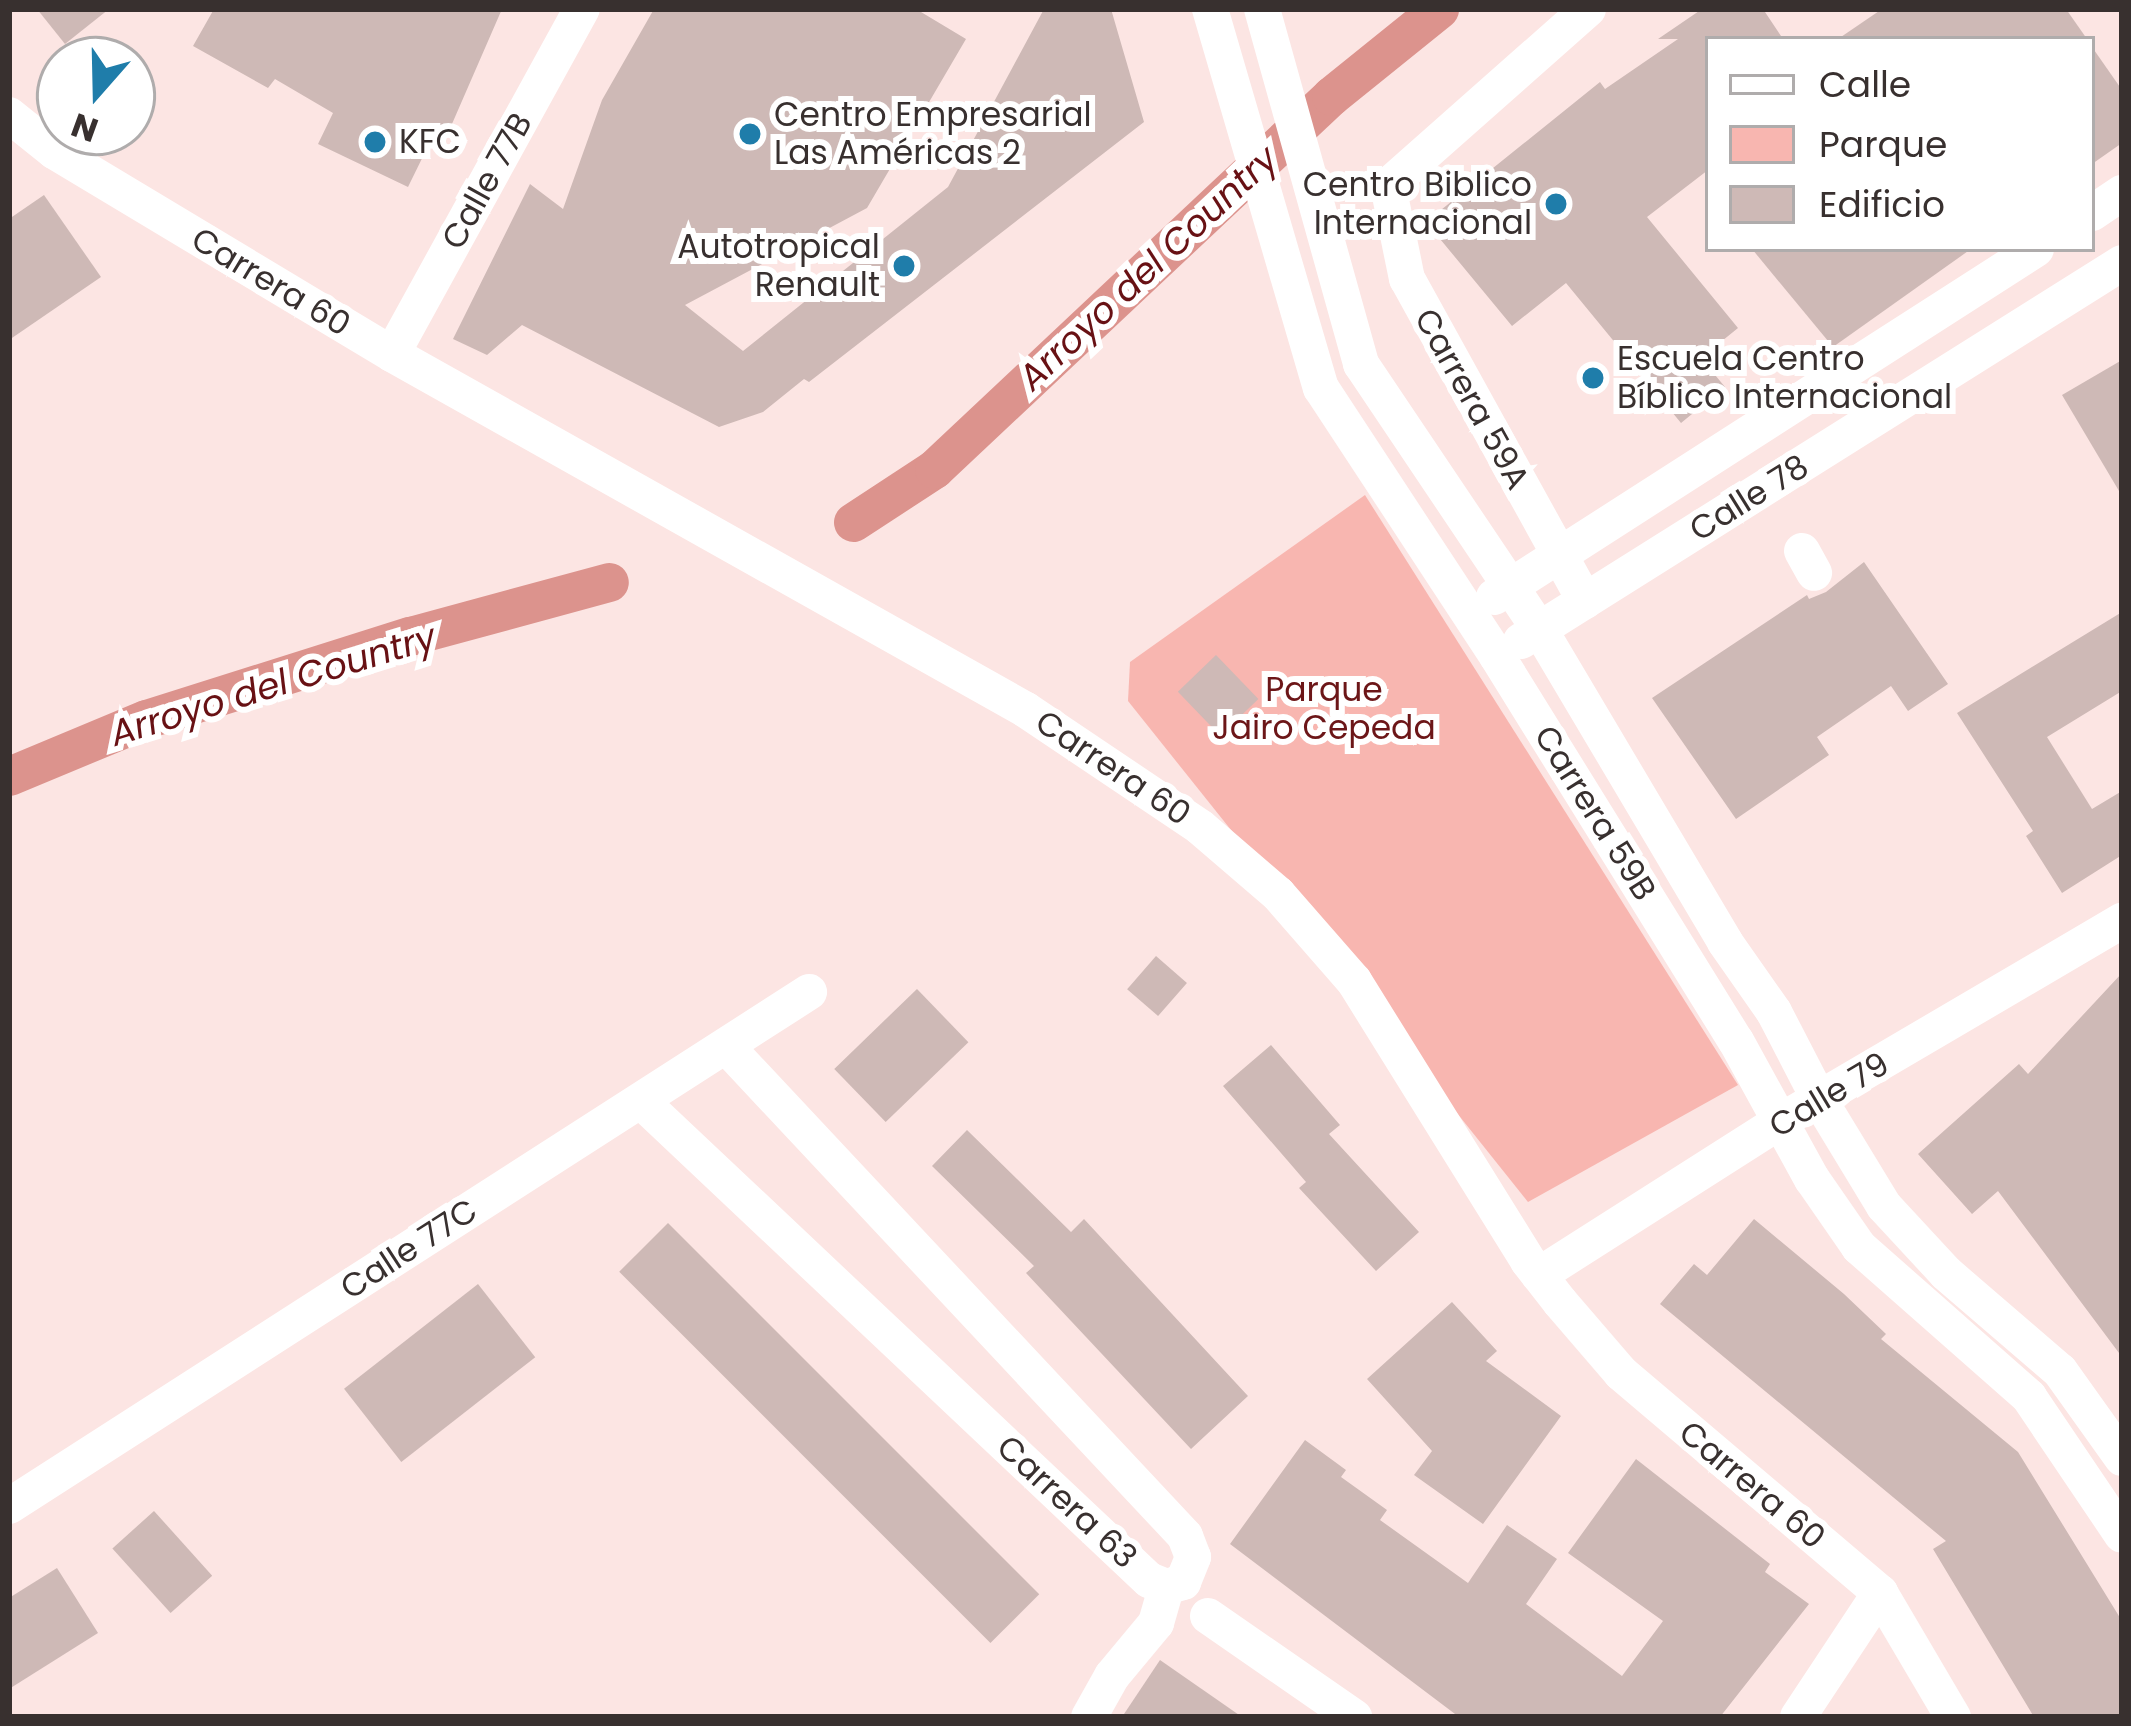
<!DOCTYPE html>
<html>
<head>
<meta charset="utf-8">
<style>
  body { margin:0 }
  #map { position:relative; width:2131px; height:1726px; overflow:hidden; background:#fce5e3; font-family:Poppins,sans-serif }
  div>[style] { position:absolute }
  .green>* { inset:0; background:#f8b6b0 }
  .canal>* { height:39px; margin:-19.5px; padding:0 19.5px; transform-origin:19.5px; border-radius:19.5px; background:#dc938d }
  .building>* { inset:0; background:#ceb9b6; transform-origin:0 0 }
  .minor>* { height:36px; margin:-18px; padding:0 18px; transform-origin:18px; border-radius:18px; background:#fff }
  .dots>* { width:33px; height:33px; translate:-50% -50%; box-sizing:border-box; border:6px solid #fff; border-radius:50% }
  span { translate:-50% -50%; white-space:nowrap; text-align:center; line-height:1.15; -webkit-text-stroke:12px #fff; paint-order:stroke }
  .poi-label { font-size:33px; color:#38302f }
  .left { translate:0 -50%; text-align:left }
  .right { translate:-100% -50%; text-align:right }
  .street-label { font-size:33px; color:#38302f }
  .park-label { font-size:33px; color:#6c1618 }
  .water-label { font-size:36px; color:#681114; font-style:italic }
  .frame { position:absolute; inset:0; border:12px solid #38302f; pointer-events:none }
  .legend { position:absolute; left:1705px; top:36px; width:390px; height:216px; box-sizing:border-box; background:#fff; border:3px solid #afacac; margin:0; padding:15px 21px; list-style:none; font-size:36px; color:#38302f }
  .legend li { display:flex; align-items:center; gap:24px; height:60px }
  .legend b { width:60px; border:3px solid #afacac }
  .north { position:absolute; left:36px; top:36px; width:120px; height:120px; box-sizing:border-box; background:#fff; border:3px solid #afacac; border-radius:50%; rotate:200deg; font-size:33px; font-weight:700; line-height:48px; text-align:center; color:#38302f }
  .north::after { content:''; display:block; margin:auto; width:42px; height:54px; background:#1f7daa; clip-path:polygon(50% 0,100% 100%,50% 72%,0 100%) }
</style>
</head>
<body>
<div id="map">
  <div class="green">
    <div style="clip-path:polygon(1365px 495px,1738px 1085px,1528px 1202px,1128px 701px,1130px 662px)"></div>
  </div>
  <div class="canal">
    <div style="left:853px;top:522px;width:97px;rotate:-33.2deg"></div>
    <div style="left:934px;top:469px;width:545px;rotate:-43.21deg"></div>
    <div style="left:1331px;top:96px;width:139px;rotate:-38.9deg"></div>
    <div style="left:9px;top:776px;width:148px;rotate:-22.6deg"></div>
    <div style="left:146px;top:719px;width:277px;rotate:-17.5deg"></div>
    <div style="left:410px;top:636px;width:206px;rotate:-15.2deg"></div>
  </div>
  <div class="building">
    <div style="clip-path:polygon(37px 9px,109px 9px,65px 44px)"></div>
    <div style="clip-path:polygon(214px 9px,502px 9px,445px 140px,434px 134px,408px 187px,318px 144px,333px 113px,275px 79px,268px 88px,193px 46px)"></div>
    <div style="clip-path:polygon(654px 9px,916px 9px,966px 39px,867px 208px,685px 305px,743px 351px,948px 187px,1044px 9px,1111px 9px,1144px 122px,809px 382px,804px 379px,763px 412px,719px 427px,522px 325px,487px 355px,453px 339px,530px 184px,563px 209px,602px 100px)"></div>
    <div style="clip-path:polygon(1702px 9px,1763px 9px,1783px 39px,1708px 39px,1708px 170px,1647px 217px,1738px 328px,1701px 358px,1725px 387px,1681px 423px,1566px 283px,1512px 326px,1426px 222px,1600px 82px,1605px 89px,1678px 39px,1658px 39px)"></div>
    <div style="clip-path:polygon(1882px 9px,2066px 9px,2087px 39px,1838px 39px)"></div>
    <div style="clip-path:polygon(2092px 47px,2122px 90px,2122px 143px,2092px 164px)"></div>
    <div style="clip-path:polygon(44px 195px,101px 277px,9px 340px,9px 219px)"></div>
    <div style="clip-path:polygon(1752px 249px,1971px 249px,1833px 347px)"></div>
    <div style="clip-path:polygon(2122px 360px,2122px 496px,2062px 395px)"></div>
    <div style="clip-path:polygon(1864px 562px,1948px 684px,1908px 711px,1891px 686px,1817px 737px,1829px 755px,1736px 819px,1652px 698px,1807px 595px,1809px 599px,1826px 592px)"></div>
    <div style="clip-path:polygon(2122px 612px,2122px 691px,2047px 737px,2092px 809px,2122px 791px,2122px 855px,2062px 893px,2026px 836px,2033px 831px,1957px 713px)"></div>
    <div style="left:1216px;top:655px;width:61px;height:53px;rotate:46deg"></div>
    <div style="left:1156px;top:956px;width:41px;height:44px;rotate:41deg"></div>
    <div style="clip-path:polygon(2122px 973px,2122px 1357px,1998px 1191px,1972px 1214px,1918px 1154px,2019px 1064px,2028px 1074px)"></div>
    <div style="left:917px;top:989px;width:74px;height:115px;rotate:46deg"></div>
    <div style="clip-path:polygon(1271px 1045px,1340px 1125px,1329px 1134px,1419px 1232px,1376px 1271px,1299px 1188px,1306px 1182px,1223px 1086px)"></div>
    <div style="clip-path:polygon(967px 1130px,1071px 1232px,1084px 1219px,1248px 1396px,1191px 1449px,1026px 1273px,1034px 1266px,932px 1166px)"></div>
    <div style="clip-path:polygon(1754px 1219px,1844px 1294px,1886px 1334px,1881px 1339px,2018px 1452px,2122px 1621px,2122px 1717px,2034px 1717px,1933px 1549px,1946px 1541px,1660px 1304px,1694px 1264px,1707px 1275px)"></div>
    <div style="left:668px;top:1223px;width:525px;height:69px;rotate:45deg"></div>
    <div style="left:478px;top:1284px;width:93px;height:170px;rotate:52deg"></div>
    <div style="clip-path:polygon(1452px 1302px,1497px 1351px,1486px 1361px,1561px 1416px,1483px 1524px,1414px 1475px,1432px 1451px,1367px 1379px)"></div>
    <div style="clip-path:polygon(1305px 1440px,1346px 1470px,1341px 1477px,1387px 1510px,1380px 1520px,1468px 1583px,1507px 1525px,1557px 1559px,1526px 1604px,1622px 1676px,1663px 1621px,1568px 1553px,1636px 1459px,1770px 1564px,1765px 1572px,1809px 1604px,1720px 1717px,1459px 1717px,1230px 1544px)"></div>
    <div style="left:154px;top:1511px;width:87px;height:56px;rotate:48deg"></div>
    <div style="clip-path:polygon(57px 1568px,98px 1633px,9px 1689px,9px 1598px)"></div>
    <div style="clip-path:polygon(1160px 1660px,1242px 1717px,1122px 1717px)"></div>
  </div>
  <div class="minor">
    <div style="left:1210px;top:9px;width:395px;rotate:73.7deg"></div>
    <div style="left:1321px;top:388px;width:321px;rotate:56.7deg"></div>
    <div style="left:1497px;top:656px;width:453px;rotate:58.2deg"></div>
    <div style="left:1736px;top:1041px;width:158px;rotate:61.2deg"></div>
    <div style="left:1812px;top:1179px;width:83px;rotate:55.3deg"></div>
    <div style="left:1859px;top:1247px;width:227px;rotate:41.4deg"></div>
    <div style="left:2029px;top:1397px;width:166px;rotate:56deg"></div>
    <div style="left:1262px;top:9px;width:369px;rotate:74.4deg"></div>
    <div style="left:1361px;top:364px;width:321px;rotate:56.1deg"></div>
    <div style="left:1540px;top:630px;width:363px;rotate:59.3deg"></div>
    <div style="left:1725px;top:942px;width:85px;rotate:55deg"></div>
    <div style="left:1774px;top:1012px;width:98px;rotate:62.7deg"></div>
    <div style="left:1819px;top:1099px;width:125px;rotate:58.7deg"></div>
    <div style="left:1884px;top:1206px;width:91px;rotate:47.2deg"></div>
    <div style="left:1946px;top:1273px;width:150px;rotate:40.7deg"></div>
    <div style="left:2060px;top:1371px;width:107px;rotate:54.5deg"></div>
    <div style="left:9px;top:115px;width:58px;rotate:38.7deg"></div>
    <div style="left:54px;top:151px;width:394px;rotate:31deg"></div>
    <div style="left:392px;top:354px;width:727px;rotate:29.31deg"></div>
    <div style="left:1026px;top:710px;width:210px;rotate:33.9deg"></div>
    <div style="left:1200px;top:827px;width:103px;rotate:40.7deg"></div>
    <div style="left:1278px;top:894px;width:116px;rotate:48.9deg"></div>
    <div style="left:1354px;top:981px;width:330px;rotate:58.1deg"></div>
    <div style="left:1528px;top:1261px;width:52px;rotate:52deg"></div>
    <div style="left:1560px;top:1302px;width:94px;rotate:49.3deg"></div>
    <div style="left:1621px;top:1373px;width:340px;rotate:40.3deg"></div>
    <div style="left:1880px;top:1593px;width:144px;rotate:59.5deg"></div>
    <div style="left:2092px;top:213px;width:36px;rotate:-34deg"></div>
    <div style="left:392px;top:354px;width:394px;rotate:-61.2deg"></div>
    <div style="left:1802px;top:551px;width:25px;rotate:61deg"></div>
    <div style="left:1494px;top:597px;width:644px;rotate:-32.7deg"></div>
    <div style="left:1585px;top:601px;width:368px;rotate:-118.9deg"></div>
    <div style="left:1407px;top:279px;width:95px;rotate:-101.5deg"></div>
    <div style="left:1388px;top:186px;width:267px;rotate:-41.5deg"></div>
    <div style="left:1521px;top:641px;width:710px;rotate:-32.17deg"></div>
    <div style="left:641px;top:1101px;width:698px;rotate:43.32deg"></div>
    <div style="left:1149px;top:1580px;width:18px;rotate:22deg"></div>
    <div style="left:1166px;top:1587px;width:18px;rotate:-16deg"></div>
    <div style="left:1183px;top:1582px;width:27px;rotate:-68deg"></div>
    <div style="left:1193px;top:1557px;width:22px;rotate:-111deg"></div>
    <div style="left:1185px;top:1536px;width:671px;rotate:-133.13deg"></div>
    <div style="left:1539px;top:1275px;width:285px;rotate:-32.5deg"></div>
    <div style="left:1779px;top:1122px;width:398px;rotate:-30.4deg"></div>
    <div style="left:9px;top:1506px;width:951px;rotate:-32.72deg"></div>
    <div style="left:1208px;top:1616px;width:178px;rotate:34.7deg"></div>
    <div style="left:1089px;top:1717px;width:47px;rotate:-60.7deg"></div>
    <div style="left:1112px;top:1676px;width:69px;rotate:-50.3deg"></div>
    <div style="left:1156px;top:1623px;width:37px;rotate:-74deg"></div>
    <div style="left:1798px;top:1717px;width:149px;rotate:-56.5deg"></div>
  </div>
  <div class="dots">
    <div style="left:750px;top:134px;background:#1f7daa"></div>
    <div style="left:375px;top:142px;background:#1f7daa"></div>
    <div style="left:1556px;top:204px;background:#1f7daa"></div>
    <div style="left:904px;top:266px;background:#1f7daa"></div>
    <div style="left:1593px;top:378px;background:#1f7daa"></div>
  </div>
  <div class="poi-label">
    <span class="left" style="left:774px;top:134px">Centro Empresarial<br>Las Américas 2</span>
    <span class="left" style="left:399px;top:142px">KFC</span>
    <span class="right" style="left:1532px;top:204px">Centro Biblico<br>Internacional</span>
    <span class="right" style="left:880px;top:266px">Autotropical<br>Renault</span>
    <span class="left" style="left:1617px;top:378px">Escuela Centro<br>Bíblico Internacional</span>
  </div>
  <div class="street-label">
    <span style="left:487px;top:181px;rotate:-61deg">Calle 77B</span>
    <span style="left:271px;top:282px;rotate:31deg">Carrera 60</span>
    <span style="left:1472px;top:399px;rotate:61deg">Carrera 59A</span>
    <span style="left:1749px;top:498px;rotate:-32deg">Calle 78</span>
    <span style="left:1113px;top:768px;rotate:34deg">Carrera 60</span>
    <span style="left:1595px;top:813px;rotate:58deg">Carrera 59B</span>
    <span style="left:1829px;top:1095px;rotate:-31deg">Calle 79</span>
    <span style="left:409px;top:1249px;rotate:-33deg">Calle 77C</span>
    <span style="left:1752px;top:1485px;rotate:40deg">Carrera 60</span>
    <span style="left:1067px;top:1502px;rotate:43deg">Carrera 63</span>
  </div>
  <div class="park-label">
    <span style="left:1324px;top:709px">Parque<br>Jairo Cepeda</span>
  </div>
  <div class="water-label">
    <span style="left:1148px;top:268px;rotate:-43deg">Arroyo del Country</span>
    <span style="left:273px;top:685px;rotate:-17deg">Arroyo del Country</span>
  </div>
  <div class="frame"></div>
  <ul class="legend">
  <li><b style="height:15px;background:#fff"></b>Calle</li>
  <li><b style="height:33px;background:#f8b6b0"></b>Parque</li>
  <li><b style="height:33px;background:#ceb9b6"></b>Edificio</li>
  </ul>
  <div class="north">N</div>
</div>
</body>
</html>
